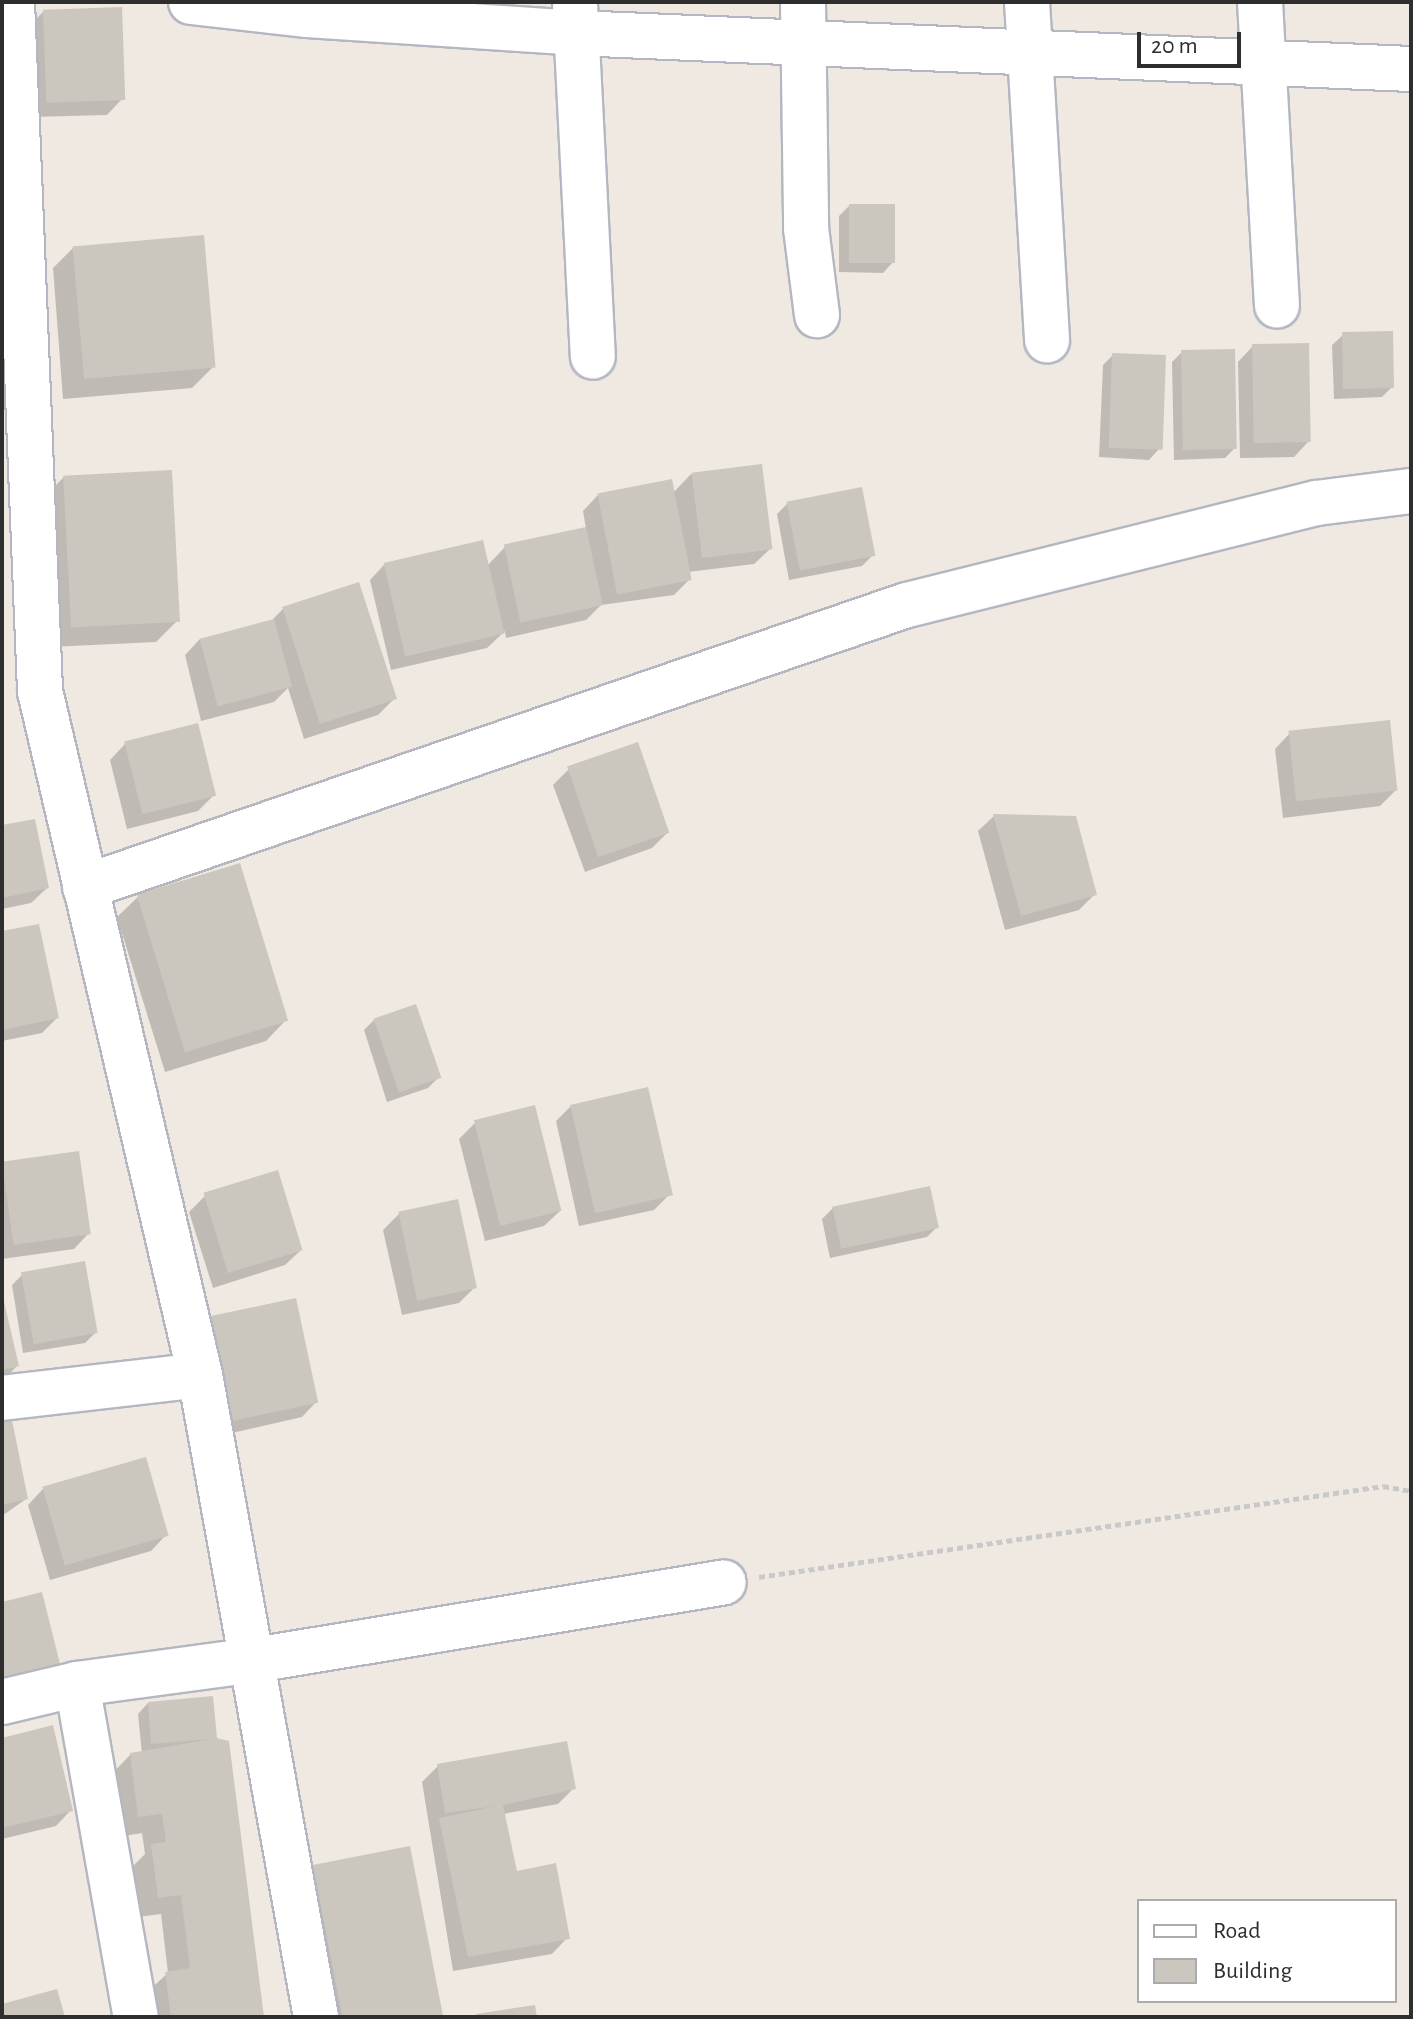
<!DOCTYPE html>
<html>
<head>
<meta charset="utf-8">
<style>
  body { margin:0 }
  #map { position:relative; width:1413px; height:2019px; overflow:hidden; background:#efe9e1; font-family:"Alegreya Sans",sans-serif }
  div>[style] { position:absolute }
  .shadow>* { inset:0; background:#0003 }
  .building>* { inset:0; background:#cbc7bf; transform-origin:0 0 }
  .path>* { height:5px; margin-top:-2.5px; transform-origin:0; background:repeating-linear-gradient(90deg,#c9c9c9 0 6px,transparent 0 10px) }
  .roads { filter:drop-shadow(2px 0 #b4b7c1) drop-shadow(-2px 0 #b4b7c1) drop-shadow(0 2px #b4b7c1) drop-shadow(0 -2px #b4b7c1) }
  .minor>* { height:44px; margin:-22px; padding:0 22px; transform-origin:22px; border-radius:22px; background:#fff }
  span { translate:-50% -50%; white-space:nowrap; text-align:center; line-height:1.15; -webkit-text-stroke:6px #fff; paint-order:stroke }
  .frame { position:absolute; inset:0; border:4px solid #2e2e2e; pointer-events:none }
  .legend { position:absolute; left:1137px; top:1899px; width:260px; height:104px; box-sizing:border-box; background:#fff; border:2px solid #ababab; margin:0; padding:10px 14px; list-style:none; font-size:24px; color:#2e2e2e }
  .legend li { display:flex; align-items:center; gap:16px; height:40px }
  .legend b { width:40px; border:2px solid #ababab }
  .scale { position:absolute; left:1137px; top:32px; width:104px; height:36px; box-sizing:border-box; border:4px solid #2e2e2e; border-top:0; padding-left:10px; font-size:24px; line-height:28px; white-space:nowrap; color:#2e2e2e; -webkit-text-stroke:6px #fff; paint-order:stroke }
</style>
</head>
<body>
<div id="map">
  <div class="shadow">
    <div style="clip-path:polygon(44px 11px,122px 99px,107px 115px,31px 117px,28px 27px)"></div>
    <div style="clip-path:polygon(849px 206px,893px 262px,883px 273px,839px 272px,839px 216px)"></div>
    <div style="clip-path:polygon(73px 248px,213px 367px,192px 388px,63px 399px,53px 268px)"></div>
    <div style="clip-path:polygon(1343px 335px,1392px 387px,1382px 397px,1334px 399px,1332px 345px)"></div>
    <div style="clip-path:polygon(1253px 346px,1309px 441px,1294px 457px,1240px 458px,1238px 362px)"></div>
    <div style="clip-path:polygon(1182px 352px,1235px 448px,1225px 458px,1174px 460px,1172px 362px)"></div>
    <div style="clip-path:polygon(1113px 355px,1159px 449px,1149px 460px,1099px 457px,1103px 365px)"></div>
    <div style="clip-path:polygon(691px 474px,770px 549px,754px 564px,688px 572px,690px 579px,674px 595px,601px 605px,586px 620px,506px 638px,505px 631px,487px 648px,391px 670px,370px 580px,385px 564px,487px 566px,505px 547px,586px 529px,583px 511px,598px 495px,673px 493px)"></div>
    <div style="clip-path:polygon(64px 477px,177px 621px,156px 642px,50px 647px,43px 498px)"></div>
    <div style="clip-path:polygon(787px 504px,872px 556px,862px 566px,789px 580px,777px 514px)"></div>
    <div style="clip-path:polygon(283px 609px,394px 699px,378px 715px,304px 739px,288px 688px,274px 702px,201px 721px,185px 655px,200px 639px,271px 621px)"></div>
    <div style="clip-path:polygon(1290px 733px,1396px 790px,1380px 806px,1283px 818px,1275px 749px)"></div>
    <div style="clip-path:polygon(125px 744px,214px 795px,198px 811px,127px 829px,110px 760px)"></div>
    <div style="clip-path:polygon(569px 769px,668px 832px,652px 848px,585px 872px,553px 785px)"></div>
    <div style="clip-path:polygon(994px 816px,1095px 894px,1079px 910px,1005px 930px,978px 831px)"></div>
    <div style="clip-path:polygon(2px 827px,47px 888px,31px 903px,2px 909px)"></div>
    <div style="clip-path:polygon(138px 897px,286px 1020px,266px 1041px,165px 1072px,117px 917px)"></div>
    <div style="clip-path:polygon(2px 933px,57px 1018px,42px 1033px,2px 1041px)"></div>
    <div style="clip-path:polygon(374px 1020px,438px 1078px,428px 1088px,387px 1102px,364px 1030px)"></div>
    <div style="clip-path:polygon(571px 1106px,670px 1194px,654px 1210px,579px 1226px,556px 1121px)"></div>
    <div style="clip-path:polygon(475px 1123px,560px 1211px,544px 1226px,485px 1241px,459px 1139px)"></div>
    <div style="clip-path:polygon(77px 1153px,89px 1233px,74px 1249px,2px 1259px,2px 1164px)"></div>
    <div style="clip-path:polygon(205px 1196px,301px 1250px,285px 1265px,213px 1288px,189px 1212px)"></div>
    <div style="clip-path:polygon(833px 1208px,937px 1227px,927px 1237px,830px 1258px,822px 1219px)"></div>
    <div style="clip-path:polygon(399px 1214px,475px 1287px,459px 1303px,402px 1315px,383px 1230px)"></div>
    <div style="clip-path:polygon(22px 1275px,96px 1332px,85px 1343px,23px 1353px,12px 1285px)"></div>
    <div style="clip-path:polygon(2px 1296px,17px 1366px,2px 1381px)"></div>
    <div style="clip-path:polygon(212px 1320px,317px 1401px,302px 1417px,219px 1436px,196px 1336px)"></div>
    <div style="clip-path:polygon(2px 1424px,26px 1499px,2px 1516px)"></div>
    <div style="clip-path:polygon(43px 1489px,166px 1535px,151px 1551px,50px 1580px,28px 1505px)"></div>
    <div style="clip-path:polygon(148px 1703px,214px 1737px,262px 2017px,148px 2017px,145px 1994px,168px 1973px,161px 1914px,138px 1917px,132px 1867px,145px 1854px,142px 1833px,118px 1837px,110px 1776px,130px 1755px,142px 1754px,138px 1714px)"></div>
    <div style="clip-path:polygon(2px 1740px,71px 1810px,56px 1826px,2px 1839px)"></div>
    <div style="clip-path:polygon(438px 1766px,574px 1788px,558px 1804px,503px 1814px,515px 1870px,567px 1938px,552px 1954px,453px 1971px,422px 1782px)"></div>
    <div style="clip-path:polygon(314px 1868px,442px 2017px,319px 2017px,293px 1888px)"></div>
  </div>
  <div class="building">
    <div style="left:122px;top:7px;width:93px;height:79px;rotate:88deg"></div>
    <div style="left:849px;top:204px;width:46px;height:59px"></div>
    <div style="left:204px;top:235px;width:133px;height:132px;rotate:85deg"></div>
    <div style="left:1393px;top:331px;width:57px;height:51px;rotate:89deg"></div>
    <div style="left:1309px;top:343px;width:99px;height:57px;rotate:89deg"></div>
    <div style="left:1235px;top:349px;width:100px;height:54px;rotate:89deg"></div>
    <div style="left:1112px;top:353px;width:54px;height:95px;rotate:2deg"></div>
    <div style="left:762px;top:464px;width:86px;height:71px;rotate:83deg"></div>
    <div style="left:172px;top:470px;width:152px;height:109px;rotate:87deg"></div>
    <div style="left:672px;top:479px;width:103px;height:76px;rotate:79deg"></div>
    <div style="left:862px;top:487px;width:70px;height:77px;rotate:79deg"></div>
    <div style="left:586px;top:527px;width:80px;height:84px;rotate:78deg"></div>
    <div style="left:483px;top:540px;width:96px;height:102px;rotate:77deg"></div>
    <div style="left:359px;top:582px;width:123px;height:81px;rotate:72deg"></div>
    <div style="left:274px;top:619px;width:70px;height:77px;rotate:75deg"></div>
    <div style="left:1390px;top:720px;width:71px;height:102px;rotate:84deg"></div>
    <div style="left:198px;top:723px;width:75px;height:76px;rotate:76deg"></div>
    <div style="left:638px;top:742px;width:96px;height:75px;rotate:71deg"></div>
    <div style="clip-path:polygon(993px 814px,1076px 816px,1097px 895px,1021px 916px)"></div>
    <div style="clip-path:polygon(35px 819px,49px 888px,2px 898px,2px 825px)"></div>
    <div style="left:240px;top:863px;width:165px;height:108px;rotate:73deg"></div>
    <div style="clip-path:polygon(39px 924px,59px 1018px,2px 1030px,2px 931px)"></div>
    <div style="left:416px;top:1004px;width:78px;height:45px;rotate:71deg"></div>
    <div style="left:648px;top:1087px;width:111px;height:80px;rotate:77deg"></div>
    <div style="left:535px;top:1105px;width:109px;height:63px;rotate:76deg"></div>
    <div style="left:79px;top:1151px;width:84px;height:78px;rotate:82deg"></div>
    <div style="left:278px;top:1170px;width:84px;height:78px;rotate:73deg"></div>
    <div style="left:930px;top:1186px;width:43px;height:100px;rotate:78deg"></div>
    <div style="left:458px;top:1199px;width:91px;height:61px;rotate:78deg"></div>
    <div style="left:85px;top:1261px;width:73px;height:65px;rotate:80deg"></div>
    <div style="clip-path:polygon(2px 1293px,19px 1366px,2px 1370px)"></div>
    <div style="left:296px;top:1298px;width:107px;height:87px;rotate:78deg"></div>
    <div style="clip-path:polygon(12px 1420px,28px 1499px,2px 1505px,2px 1422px)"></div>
    <div style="left:146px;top:1457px;width:82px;height:108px;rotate:74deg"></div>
    <div style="clip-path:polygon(42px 1592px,62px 1672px,2px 1687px,2px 1602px)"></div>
    <div style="clip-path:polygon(213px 1696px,217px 1738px,229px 1741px,264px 2017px,171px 2017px,165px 1972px,190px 1968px,181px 1895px,158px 1898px,151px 1844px,166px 1842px,162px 1814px,138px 1817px,130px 1753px,212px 1739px,151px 1744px,148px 1702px)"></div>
    <div style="clip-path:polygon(53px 1725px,73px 1811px,2px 1828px,2px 1738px)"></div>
    <div style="clip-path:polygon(567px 1741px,576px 1789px,503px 1805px,517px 1871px,556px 1863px,570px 1939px,468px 1957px,439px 1818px,497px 1806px,445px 1813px,437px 1764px)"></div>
    <div style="left:410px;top:1846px;width:174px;height:99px;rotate:79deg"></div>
    <div style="clip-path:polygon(57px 1989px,65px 2017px,2px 2017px,2px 2004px)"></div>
    <div style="clip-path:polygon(535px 2005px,537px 2017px,477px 2017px,476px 2014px)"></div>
  </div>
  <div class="path">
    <div style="left:759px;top:1577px;width:631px;rotate:-8.3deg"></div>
    <div style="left:1383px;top:1486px;width:28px;rotate:10deg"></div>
  </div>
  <div class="roads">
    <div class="minor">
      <div style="left:12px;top:2px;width:690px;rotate:87.67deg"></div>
      <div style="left:40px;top:691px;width:702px;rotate:76.83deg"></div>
      <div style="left:200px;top:1375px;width:652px;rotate:79.76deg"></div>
      <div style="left:191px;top:2px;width:117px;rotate:6.4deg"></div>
      <div style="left:307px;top:15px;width:270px;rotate:3.8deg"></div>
      <div style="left:576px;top:33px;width:836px;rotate:2.47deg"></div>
      <div style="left:803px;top:2px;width:226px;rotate:89.2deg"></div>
      <div style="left:806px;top:228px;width:88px;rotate:82.8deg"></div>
      <div style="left:1027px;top:2px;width:339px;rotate:86.6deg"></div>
      <div style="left:1260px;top:2px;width:304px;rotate:86.8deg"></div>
      <div style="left:575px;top:4px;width:353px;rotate:87.1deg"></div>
      <div style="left:85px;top:887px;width:869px;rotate:-18.94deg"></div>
      <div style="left:907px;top:605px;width:422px;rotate:-14deg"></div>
      <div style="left:1317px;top:503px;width:95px;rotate:-7.3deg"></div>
      <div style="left:2px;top:1398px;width:199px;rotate:-6.6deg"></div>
      <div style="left:77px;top:1684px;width:338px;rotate:80deg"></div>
      <div style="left:2px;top:1702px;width:77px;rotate:-13.5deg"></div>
      <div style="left:77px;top:1684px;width:180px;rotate:-7.7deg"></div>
      <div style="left:255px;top:1660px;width:475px;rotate:-9.4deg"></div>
    </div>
  </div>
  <div class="frame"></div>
  <ul class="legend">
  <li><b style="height:10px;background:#fff"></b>Road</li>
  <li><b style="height:22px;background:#cbc7bf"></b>Building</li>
  </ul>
  <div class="scale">20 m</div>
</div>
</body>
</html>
